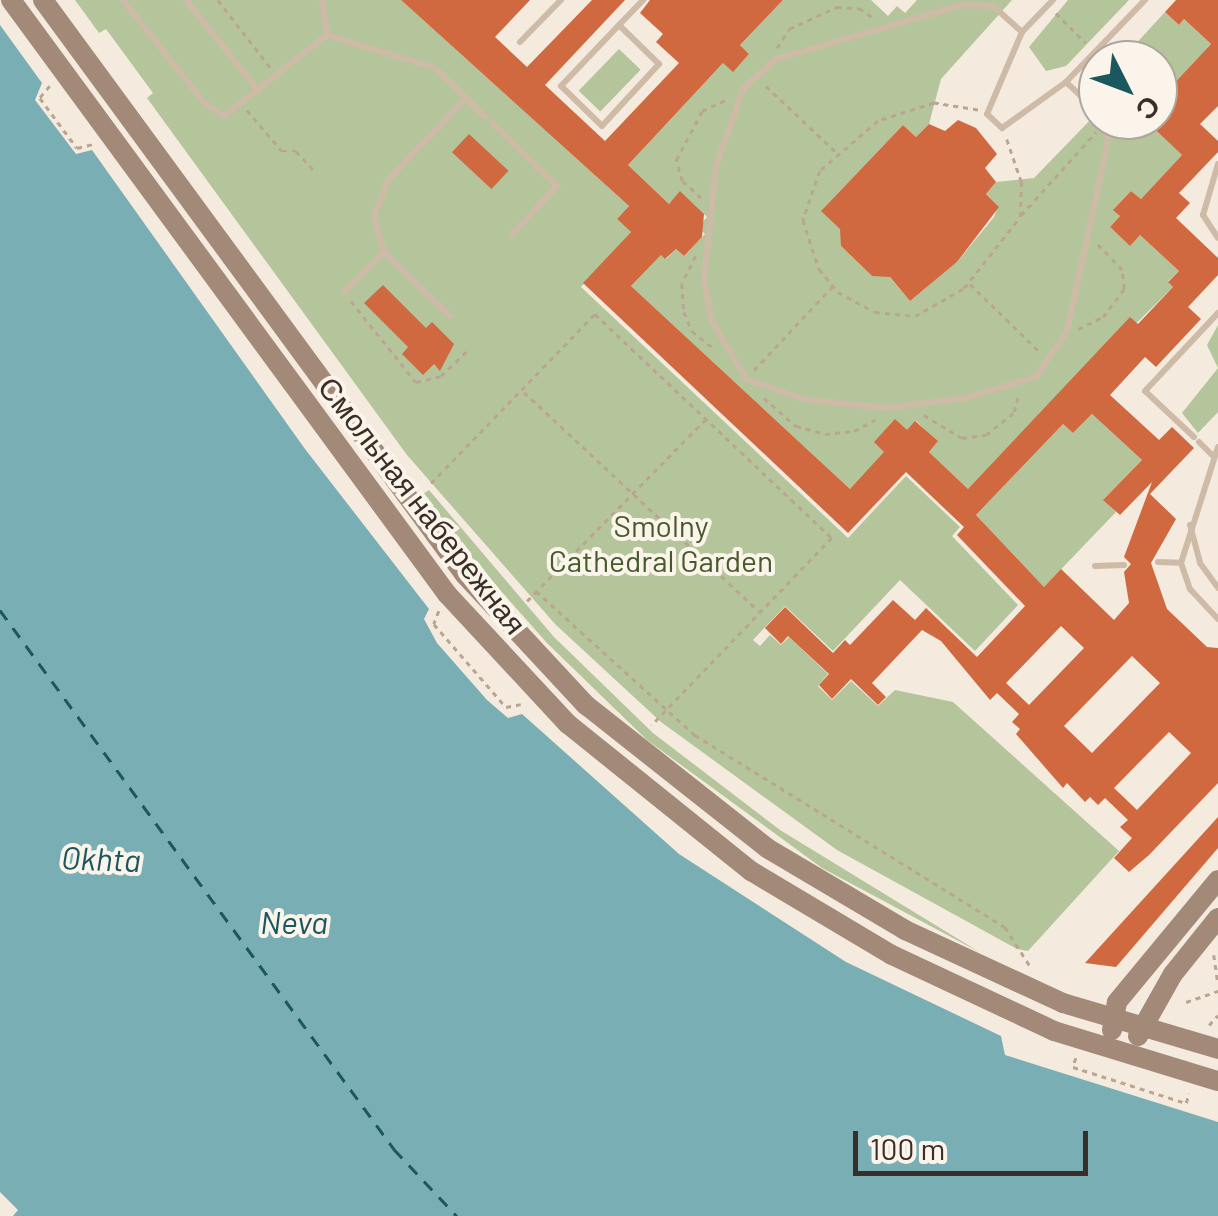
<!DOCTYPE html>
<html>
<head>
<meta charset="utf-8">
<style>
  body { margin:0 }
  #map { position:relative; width:1218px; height:1216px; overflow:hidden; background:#f4eadd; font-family:Barlow,sans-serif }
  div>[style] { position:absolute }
  .green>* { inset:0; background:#b5c59b; transform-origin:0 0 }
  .water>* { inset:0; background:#79afb4 }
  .ferry>* { height:2.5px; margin-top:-1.25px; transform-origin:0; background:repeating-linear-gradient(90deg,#1a575f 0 12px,transparent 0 22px) }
  .building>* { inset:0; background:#d06940; transform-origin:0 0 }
  .path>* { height:2.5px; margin-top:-1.25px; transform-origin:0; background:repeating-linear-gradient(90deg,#baa591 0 5px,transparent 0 10px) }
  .lane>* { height:6px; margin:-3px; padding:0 3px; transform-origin:3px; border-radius:3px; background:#cebba7 }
  .secondary>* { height:20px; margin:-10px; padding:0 10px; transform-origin:10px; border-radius:10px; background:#a28978 }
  span { translate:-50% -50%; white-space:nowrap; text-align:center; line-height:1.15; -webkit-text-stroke:8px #fbf4ea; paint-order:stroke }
  .street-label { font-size:30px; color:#3a2f28 }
  .park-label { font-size:30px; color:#465a2a }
  .water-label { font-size:32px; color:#1a575f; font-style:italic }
  .north { position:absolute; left:1078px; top:40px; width:100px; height:100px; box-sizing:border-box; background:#fbf4ea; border:2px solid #aea59c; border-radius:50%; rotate:132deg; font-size:28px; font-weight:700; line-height:40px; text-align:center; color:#3a2f28 }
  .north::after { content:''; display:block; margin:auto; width:35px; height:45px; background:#1a575f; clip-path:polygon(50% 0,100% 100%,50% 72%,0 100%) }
  .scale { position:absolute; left:853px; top:1131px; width:235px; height:45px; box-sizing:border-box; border:5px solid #3a2f28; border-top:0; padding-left:12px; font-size:30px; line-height:35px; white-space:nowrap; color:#3a2f28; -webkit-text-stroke:8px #fbf4ea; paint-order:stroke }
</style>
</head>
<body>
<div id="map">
  <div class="green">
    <div style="clip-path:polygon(75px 0,401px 0,629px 206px,617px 219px,631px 232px,581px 287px,848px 538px,906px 476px,960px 527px,952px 536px,1018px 605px,975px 651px,900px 580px,833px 651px,785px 606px,753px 640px,760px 646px,770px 635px,781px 645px,789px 637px,828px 674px,818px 686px,832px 700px,851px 681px,878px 706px,895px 690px,953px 702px,1119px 851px,1028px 951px,1017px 949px,837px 850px,661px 722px,555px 624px,407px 455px,147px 98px,153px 93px,106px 29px,99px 33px)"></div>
    <div style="clip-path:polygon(783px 0,871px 0,888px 16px,897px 6px,905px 13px,917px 0,1012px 0,941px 79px,929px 124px,916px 137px,903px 125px,822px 210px,844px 232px,841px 246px,872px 276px,887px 274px,910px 301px,957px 262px,994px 217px,998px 206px,986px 194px,996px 182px,1034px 178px,1098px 112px,1098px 120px,1145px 120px,1182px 155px,1141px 199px,1131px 191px,1114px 209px,1120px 216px,1110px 227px,1129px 245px,1140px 235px,1179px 271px,1168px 281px,1173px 287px,968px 489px,929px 452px,937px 441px,916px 421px,850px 489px,631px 286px,661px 255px,666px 259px,676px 249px,684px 256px,705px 234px,698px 227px,707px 217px,681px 192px,669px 204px,628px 165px,723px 63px,733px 71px,749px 54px,740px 45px)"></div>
    <div style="clip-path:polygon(1068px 0,1129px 0,1066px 66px,1046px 71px,1029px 47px)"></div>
    <div style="clip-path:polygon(1165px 12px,1179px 25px,1184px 19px,1211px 44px,1165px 93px,1158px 86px,1158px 60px,1145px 60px,1132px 48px)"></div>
    <div style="left:619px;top:49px;width:30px;height:58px;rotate:44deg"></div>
    <div style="clip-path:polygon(1218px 325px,1218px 412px,1198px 433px,1182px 413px,1218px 368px,1207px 345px)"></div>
    <div style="clip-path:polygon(1092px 414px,1142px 460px,1104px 499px,1116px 512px,1044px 587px,976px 515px,1063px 424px,1073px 433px)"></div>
    <div style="clip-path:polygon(429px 490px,554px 637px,653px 733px,780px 830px,981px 953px,822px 868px,647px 740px,547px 643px,478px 565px,423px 494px)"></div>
  </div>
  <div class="water">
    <div style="clip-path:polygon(0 25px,42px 83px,35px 100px,76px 154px,92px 150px,305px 449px,429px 609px,424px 619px,437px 643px,487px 700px,508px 718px,522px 714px,679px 854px,846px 962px,1001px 1036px,1005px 1055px,1218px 1122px,1218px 1216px,13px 1216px,18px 1210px,0 1192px)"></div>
  </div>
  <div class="ferry">
    <div style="left:0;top:610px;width:668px;rotate:53.83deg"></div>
    <div style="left:394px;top:1149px;width:92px;rotate:46.8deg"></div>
  </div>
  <div class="building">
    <div style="clip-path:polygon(evenodd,401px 0,530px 0,495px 37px,527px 67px,592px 0,625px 0,545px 85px,605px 141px,679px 63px,656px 42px,663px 34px,640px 13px,650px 0,783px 0,740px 45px,749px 54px,733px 72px,723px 63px,628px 165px,669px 204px,680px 191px,704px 214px,702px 237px,684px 256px,676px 249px,665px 259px,661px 255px,631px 286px,850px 489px,884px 452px,874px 442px,895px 419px,907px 430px,915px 421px,938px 441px,929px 452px,968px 489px,1130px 317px,1138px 324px,1173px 287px,1168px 282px,1179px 271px,1140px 235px,1130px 246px,1110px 227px,1120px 216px,1113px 210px,1131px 191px,1141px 199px,1182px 155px,1145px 120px,1158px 120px,1158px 86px,1165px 93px,1211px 44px,1184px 19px,1179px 25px,1165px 12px,1176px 0,1218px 0,1218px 106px,1200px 124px,1218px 141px,1218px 152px,1179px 193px,1190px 203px,1176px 218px,1218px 258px,1218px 275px,1188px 307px,1201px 319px,1156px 367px,1145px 357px,1110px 395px,1159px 440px,1172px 427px,1194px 448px,1150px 494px,1176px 519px,1151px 563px,1167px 609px,1207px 647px,1218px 648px,1218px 783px,1149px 855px,1129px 872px,1114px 858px,1132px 838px,1120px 827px,1128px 820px,1105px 798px,1098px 805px,1090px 797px,1085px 802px,1067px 783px,1063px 788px,1016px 734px,1020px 729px,1012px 722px,1019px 714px,997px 693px,990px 700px,941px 641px,922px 630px,872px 683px,886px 697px,878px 705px,851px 679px,832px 699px,819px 685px,829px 674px,788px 636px,781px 644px,765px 628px,785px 607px,833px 653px,845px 640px,850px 645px,893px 600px,915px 620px,926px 608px,977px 657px,1025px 606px,957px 535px,964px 527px,906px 472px,848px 533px,583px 283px,631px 232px,617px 219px,629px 206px,401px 0,1092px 414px,1142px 460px,1103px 500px,1120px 515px,1152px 482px,1124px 557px,1131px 564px,1124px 572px,1129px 603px,1114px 620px,1061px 569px,1044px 587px,976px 515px,1063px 424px,1073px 433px,1092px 414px,401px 0,1061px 626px,1084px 648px,1029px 705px,1006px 683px,1061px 626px,401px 0,1132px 656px,1160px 683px,1092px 753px,1064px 726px,1132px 656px,401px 0,1169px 732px,1191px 753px,1137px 810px,1114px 788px,1169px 732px)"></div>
    <div style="clip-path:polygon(958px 120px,976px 128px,997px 154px,985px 168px,996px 182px,986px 194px,999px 207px,957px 262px,910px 301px,890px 277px,872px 276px,841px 246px,840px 229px,821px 211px,903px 125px,916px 137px,929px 124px,945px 131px)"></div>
    <div style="left:469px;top:134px;width:54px;height:25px;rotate:43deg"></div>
    <div style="clip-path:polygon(383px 285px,426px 328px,432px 322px,454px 344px,440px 371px,434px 364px,423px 375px,402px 354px,408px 347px,364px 303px)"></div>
    <div style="clip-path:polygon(1218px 817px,1218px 848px,1116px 967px,1085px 963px)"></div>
  </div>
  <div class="path">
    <div style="left:218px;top:0;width:85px;rotate:52.2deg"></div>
    <div style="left:1056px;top:13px;width:42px;rotate:45deg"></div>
    <div style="left:777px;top:48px;width:22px;rotate:-58deg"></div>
    <div style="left:789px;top:29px;width:53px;rotate:-24.6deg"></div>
    <div style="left:837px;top:7px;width:22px;rotate:3deg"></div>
    <div style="left:859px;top:8px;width:19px;rotate:35deg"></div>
    <div style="left:50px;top:86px;width:16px;rotate:130deg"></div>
    <div style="left:40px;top:98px;width:62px;rotate:53.5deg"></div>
    <div style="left:77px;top:148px;width:16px;rotate:-14deg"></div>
    <div style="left:766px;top:86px;width:98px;rotate:43.3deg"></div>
    <div style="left:247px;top:110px;width:54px;rotate:49.5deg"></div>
    <div style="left:282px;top:151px;width:14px"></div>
    <div style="left:296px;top:151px;width:26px;rotate:47deg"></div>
    <div style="left:978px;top:110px;width:45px;rotate:-171deg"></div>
    <div style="left:934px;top:103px;width:59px;rotate:162.2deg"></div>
    <div style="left:878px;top:121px;width:77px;rotate:139.2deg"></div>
    <div style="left:820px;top:171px;width:52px;rotate:109.1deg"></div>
    <div style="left:803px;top:220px;width:52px;rotate:71.9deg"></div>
    <div style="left:819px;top:269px;width:30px;rotate:50deg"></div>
    <div style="left:838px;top:292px;width:42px;rotate:28.4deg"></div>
    <div style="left:875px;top:312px;width:40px;rotate:5.7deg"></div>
    <div style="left:915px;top:316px;width:56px;rotate:-29.7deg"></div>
    <div style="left:964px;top:288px;width:90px;rotate:-51.7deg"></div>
    <div style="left:1020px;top:217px;width:35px;rotate:-88deg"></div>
    <div style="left:1021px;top:182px;width:46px;rotate:-108.8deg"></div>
    <div style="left:701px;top:198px;width:25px;rotate:-138deg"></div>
    <div style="left:682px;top:181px;width:22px;rotate:-106deg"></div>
    <div style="left:676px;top:160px;width:55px;rotate:-62deg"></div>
    <div style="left:702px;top:111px;width:29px;rotate:-25deg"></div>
    <div style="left:1021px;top:215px;width:112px;rotate:-47.9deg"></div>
    <div style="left:696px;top:256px;width:31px;rotate:117deg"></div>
    <div style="left:682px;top:284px;width:28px;rotate:86deg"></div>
    <div style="left:684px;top:312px;width:21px;rotate:67deg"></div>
    <div style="left:692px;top:331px;width:26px;rotate:39deg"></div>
    <div style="left:970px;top:284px;width:98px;rotate:44.2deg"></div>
    <div style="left:351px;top:301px;width:104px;rotate:51.3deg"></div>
    <div style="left:416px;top:382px;width:26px;rotate:-13deg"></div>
    <div style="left:441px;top:376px;width:35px;rotate:-44deg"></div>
    <div style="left:1078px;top:329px;width:28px;rotate:-26deg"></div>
    <div style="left:1103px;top:317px;width:35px;rotate:-53deg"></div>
    <div style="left:1124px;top:289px;width:19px;rotate:-96deg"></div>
    <div style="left:1122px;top:270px;width:35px;rotate:-134deg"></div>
    <div style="left:754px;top:370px;width:115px;rotate:-46.8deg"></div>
    <div style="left:524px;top:392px;width:321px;rotate:43deg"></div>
    <div style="left:764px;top:398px;width:43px;rotate:41.2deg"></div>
    <div style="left:796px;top:426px;width:30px;rotate:15deg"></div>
    <div style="left:825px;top:434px;width:29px;rotate:-6deg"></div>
    <div style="left:854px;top:431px;width:24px;rotate:-28deg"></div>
    <div style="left:924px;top:415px;width:44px;rotate:31.2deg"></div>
    <div style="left:962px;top:438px;width:24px;rotate:-7deg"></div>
    <div style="left:986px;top:435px;width:36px;rotate:-39deg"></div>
    <div style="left:1014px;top:412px;width:16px;rotate:-76deg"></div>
    <div style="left:431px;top:483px;width:235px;rotate:-45.9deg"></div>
    <div style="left:595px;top:314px;width:326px;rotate:43.4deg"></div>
    <div style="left:832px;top:538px;width:260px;rotate:133.9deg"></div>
    <div style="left:536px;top:591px;width:215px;rotate:42.2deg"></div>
    <div style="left:695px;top:735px;width:365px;rotate:31.8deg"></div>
    <div style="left:1005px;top:927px;width:46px;rotate:57.3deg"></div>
    <div style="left:527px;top:601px;width:254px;rotate:-45.5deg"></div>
    <div style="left:439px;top:611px;width:14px;rotate:111deg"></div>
    <div style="left:434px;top:624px;width:110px;rotate:49.1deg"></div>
    <div style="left:506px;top:707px;width:15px;rotate:-11deg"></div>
    <div style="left:1214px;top:955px;width:28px;rotate:82deg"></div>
    <div style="left:1186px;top:1002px;width:34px;rotate:-19deg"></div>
    <div style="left:1209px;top:1025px;width:13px;rotate:-48deg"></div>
    <div style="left:1076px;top:1058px;width:9px;rotate:108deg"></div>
    <div style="left:1073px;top:1067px;width:119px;rotate:17.7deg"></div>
    <div style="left:1186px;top:1103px;width:10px;rotate:-73deg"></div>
  </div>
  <div class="lane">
    <div style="left:123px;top:0;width:132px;rotate:51.7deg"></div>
    <div style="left:205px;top:104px;width:22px;rotate:32deg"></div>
    <div style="left:224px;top:116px;width:131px;rotate:-38.2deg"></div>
    <div style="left:327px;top:35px;width:113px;rotate:17deg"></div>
    <div style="left:435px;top:68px;width:70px;rotate:44.4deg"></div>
    <div style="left:186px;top:0;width:117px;rotate:51.3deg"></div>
    <div style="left:322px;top:0;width:35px;rotate:82deg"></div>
    <div style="left:1053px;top:0;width:45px;rotate:134.1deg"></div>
    <div style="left:1022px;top:32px;width:89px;rotate:113.1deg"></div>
    <div style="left:987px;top:114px;width:21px;rotate:43deg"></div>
    <div style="left:1002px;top:128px;width:79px;rotate:-35.7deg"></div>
    <div style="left:1066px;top:82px;width:114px;rotate:-46.1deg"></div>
    <div style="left:619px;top:25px;width:56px;rotate:44.3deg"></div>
    <div style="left:659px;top:64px;width:84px;rotate:132.6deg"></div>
    <div style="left:602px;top:126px;width:57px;rotate:-135.7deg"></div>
    <div style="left:561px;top:86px;width:84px;rotate:-46.4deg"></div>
    <div style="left:619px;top:25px;width:35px;rotate:-46deg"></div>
    <div style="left:1022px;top:32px;width:39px;rotate:-138deg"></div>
    <div style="left:993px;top:6px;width:31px;rotate:-178deg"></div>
    <div style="left:962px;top:5px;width:194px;rotate:163.8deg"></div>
    <div style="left:776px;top:59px;width:45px;rotate:137.7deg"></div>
    <div style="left:743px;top:89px;width:82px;rotate:109.3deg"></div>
    <div style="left:716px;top:166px;width:115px;rotate:96deg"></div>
    <div style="left:704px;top:280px;width:42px;rotate:79deg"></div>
    <div style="left:712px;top:321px;width:67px;rotate:59.6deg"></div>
    <div style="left:746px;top:379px;width:59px;rotate:19.7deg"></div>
    <div style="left:802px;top:399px;width:85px;rotate:6deg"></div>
    <div style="left:887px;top:408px;width:79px;rotate:-7.3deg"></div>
    <div style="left:965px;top:398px;width:74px;rotate:-16.5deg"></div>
    <div style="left:1036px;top:377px;width:55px;rotate:-56deg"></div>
    <div style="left:1067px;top:331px;width:193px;rotate:-77.8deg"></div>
    <div style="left:1108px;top:142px;width:22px;rotate:-100deg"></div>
    <div style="left:520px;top:42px;width:59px;rotate:-45.7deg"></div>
    <div style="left:1066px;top:82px;width:44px;rotate:43.2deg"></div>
    <div style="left:492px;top:123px;width:91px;rotate:44.1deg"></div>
    <div style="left:557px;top:186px;width:67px;rotate:132.6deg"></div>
    <div style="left:1218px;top:164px;width:53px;rotate:106.4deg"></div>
    <div style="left:1203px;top:215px;width:27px;rotate:57deg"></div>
    <div style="left:344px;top:292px;width:57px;rotate:-45deg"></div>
    <div style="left:450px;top:316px;width:92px;rotate:-135.9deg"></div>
    <div style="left:384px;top:252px;width:36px;rotate:-106deg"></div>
    <div style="left:374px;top:217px;width:38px;rotate:-70deg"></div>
    <div style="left:387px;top:181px;width:115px;rotate:-46.4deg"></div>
    <div style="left:1194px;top:437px;width:67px;rotate:-136.8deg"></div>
    <div style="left:1145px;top:391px;width:107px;rotate:-46.9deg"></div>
    <div style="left:1199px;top:442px;width:18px;rotate:45deg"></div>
    <div style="left:1218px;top:447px;width:122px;rotate:107.7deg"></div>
    <div style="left:1181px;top:563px;width:28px;rotate:71deg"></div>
    <div style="left:1190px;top:589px;width:41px;rotate:47deg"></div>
    <div style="left:1190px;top:525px;width:39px;rotate:75deg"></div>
    <div style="left:1200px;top:563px;width:31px;rotate:54deg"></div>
    <div style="left:1158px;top:562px;width:23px;rotate:2deg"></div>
    <div style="left:1095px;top:566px;width:29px;rotate:-2deg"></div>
  </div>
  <div class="secondary">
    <div style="left:11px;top:0;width:737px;rotate:53.72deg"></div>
    <div style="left:447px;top:594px;width:178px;rotate:47.1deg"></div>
    <div style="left:568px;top:724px;width:235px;rotate:38.8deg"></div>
    <div style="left:751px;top:871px;width:164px;rotate:30.8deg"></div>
    <div style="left:892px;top:955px;width:179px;rotate:25.1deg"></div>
    <div style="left:1054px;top:1031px;width:171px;rotate:17deg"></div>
    <div style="left:43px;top:0;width:713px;rotate:53.72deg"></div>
    <div style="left:465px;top:575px;width:178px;rotate:47.1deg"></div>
    <div style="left:586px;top:705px;width:231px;rotate:38.3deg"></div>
    <div style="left:767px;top:848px;width:161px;rotate:30.7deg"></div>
    <div style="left:905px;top:930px;width:174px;rotate:24.8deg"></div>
    <div style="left:1063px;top:1003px;width:162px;rotate:16.5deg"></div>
    <div style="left:1112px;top:1030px;width:28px;rotate:-80deg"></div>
    <div style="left:1117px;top:1002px;width:158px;rotate:-50.4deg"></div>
    <div style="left:1138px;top:1036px;width:71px;rotate:-60.6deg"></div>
    <div style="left:1173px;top:974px;width:72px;rotate:-51.2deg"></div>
  </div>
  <div class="street-label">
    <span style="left:423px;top:505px;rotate:52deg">Смольная набережная</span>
  </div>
  <div class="park-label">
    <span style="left:661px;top:542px">Smolny<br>Cathedral Garden</span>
  </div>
  <div class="water-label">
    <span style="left:101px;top:858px;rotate:2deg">Okhta</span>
    <span style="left:294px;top:921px">Neva</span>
  </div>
  <div class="north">С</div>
  <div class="scale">100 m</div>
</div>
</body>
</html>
